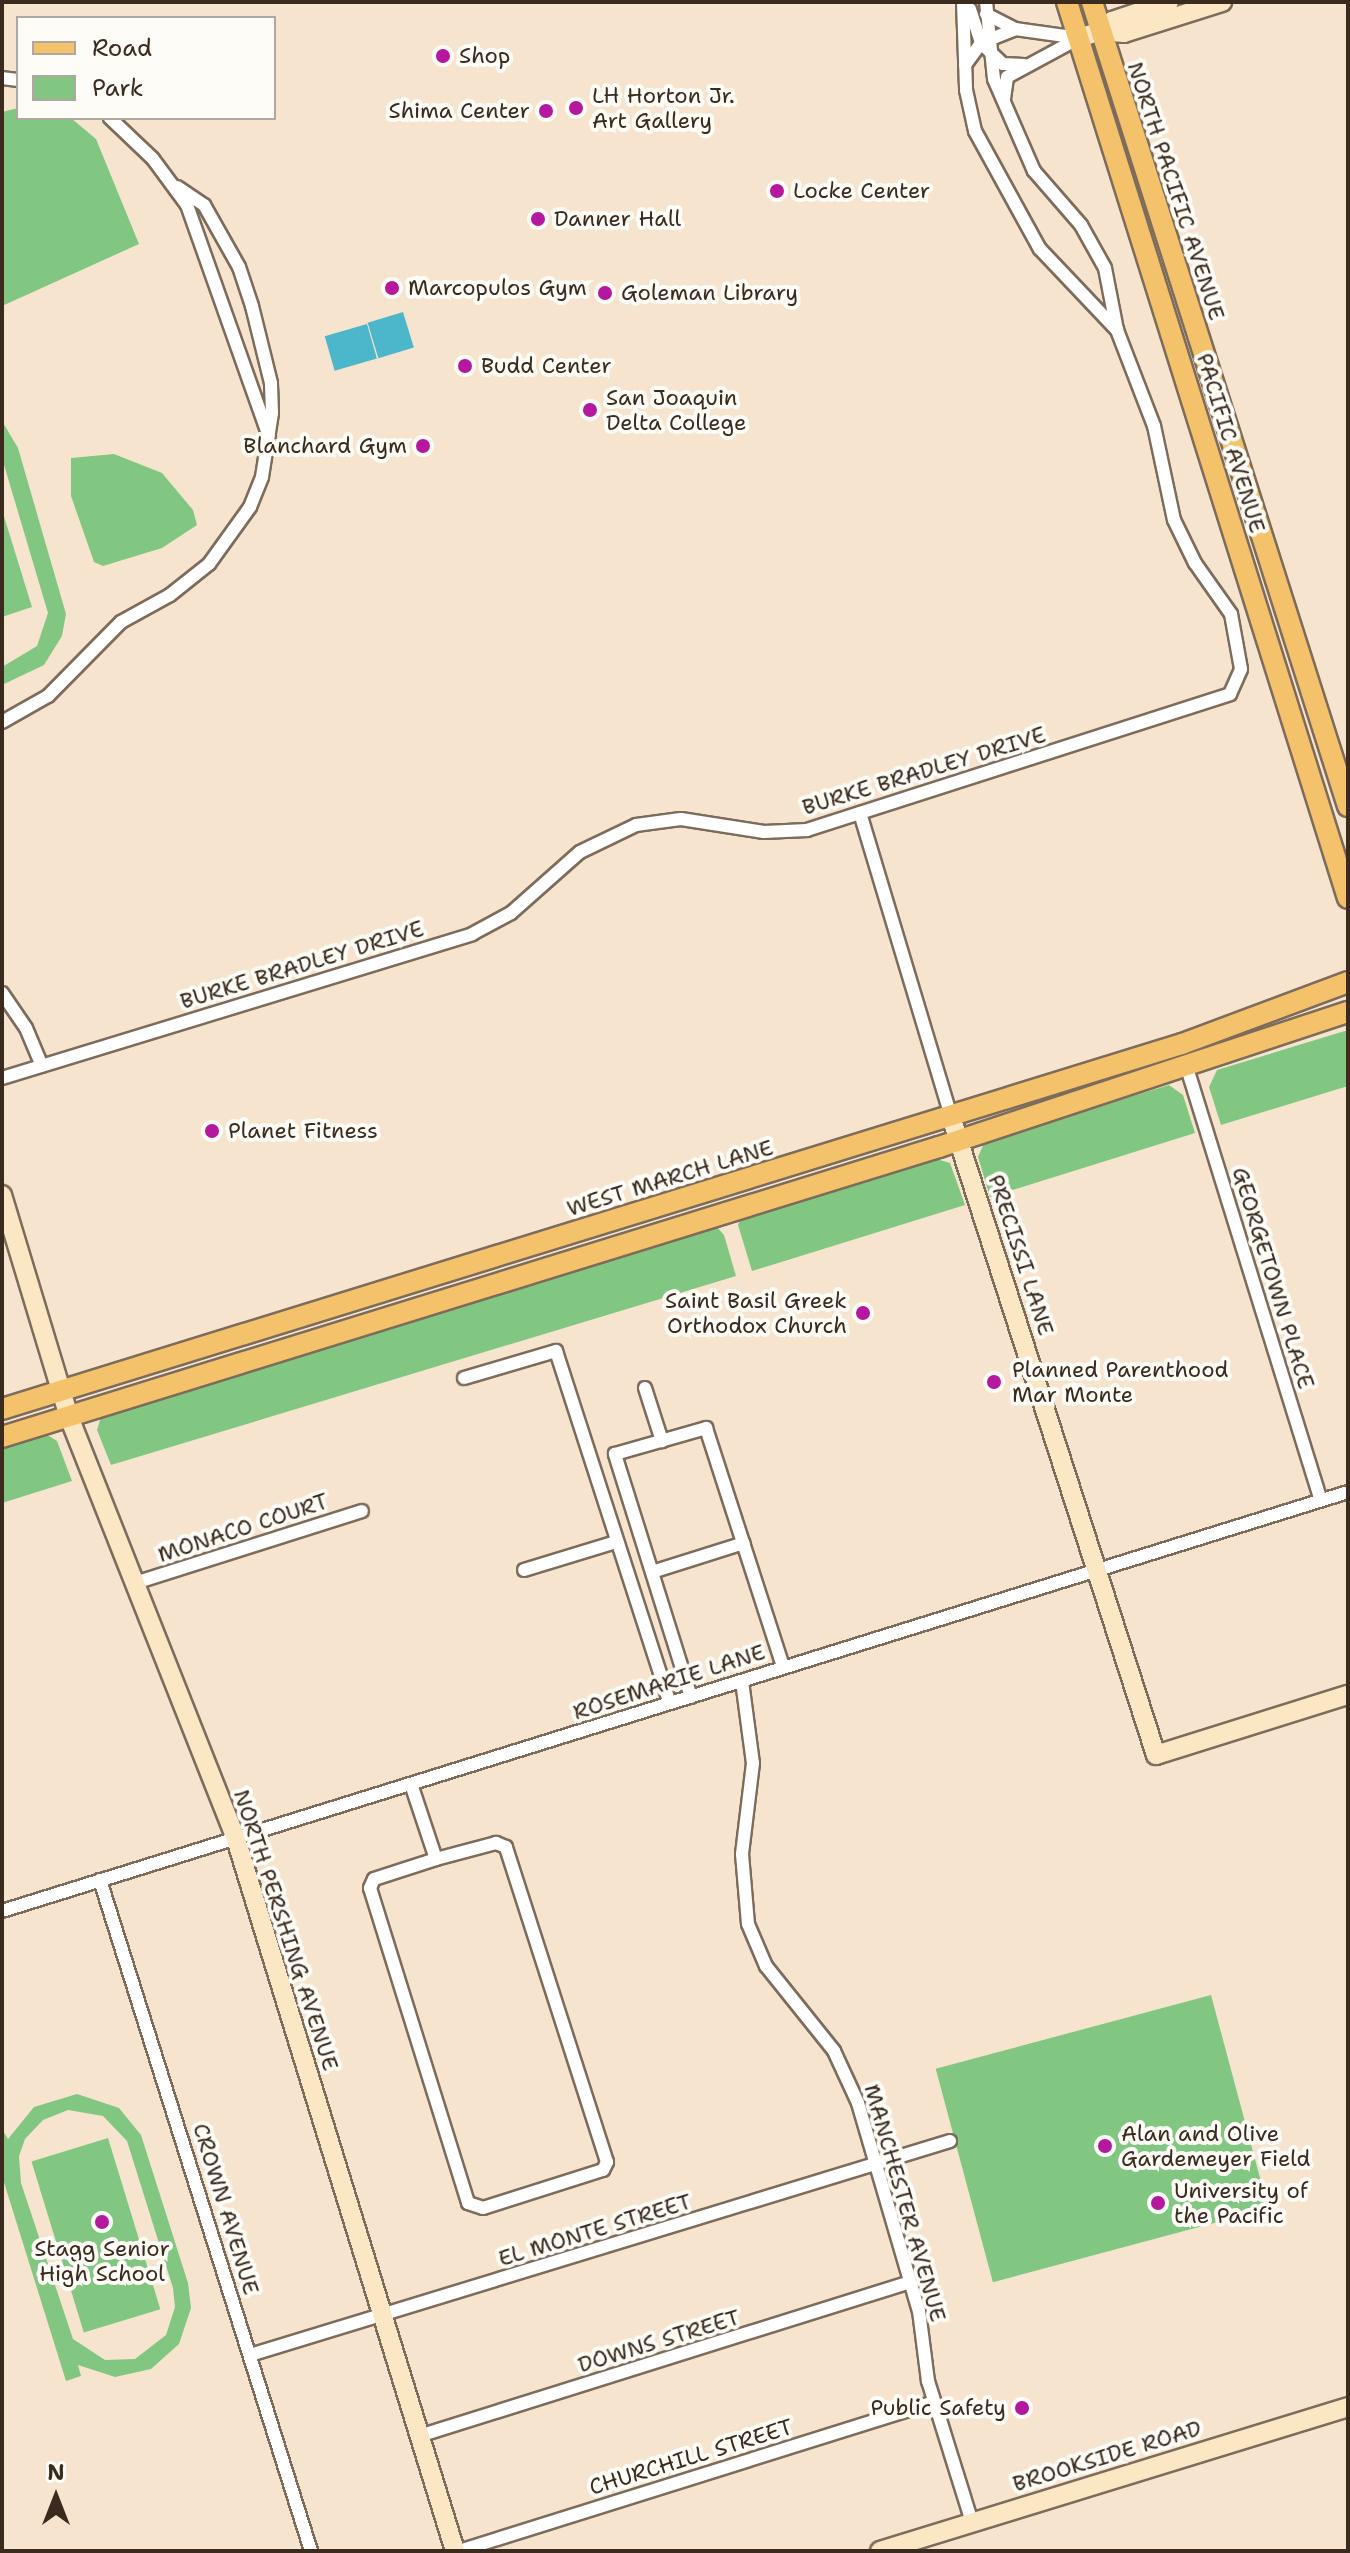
<!DOCTYPE html>
<html>
<head>
<meta charset="utf-8">
<style>
  body { margin:0 }
  #map { position:relative; width:1350px; height:2553px; overflow:hidden; background:#f7e4ce; font-family:"Shantell Sans",sans-serif }
  div>[style] { position:absolute }
  .green>* { inset:0; background:#81c782; transform-origin:0 0 }
  .water>* { inset:0; background:#4cb6ca; transform-origin:0 0 }
  .roads { filter:drop-shadow(2px 0 #7d6b5c) drop-shadow(-2px 0 #7d6b5c) drop-shadow(0 2px #7d6b5c) drop-shadow(0 -2px #7d6b5c) }
  .street>* { height:12px; margin:-6px; padding:0 6px; transform-origin:6px; border-radius:6px; background:#fff }
  .secondary>* { height:18px; margin:-9px; padding:0 9px; transform-origin:9px; border-radius:9px; background:#fbe7c3 }
  .primary>* { height:20px; margin:-10px; padding:0 10px; transform-origin:10px; border-radius:10px; background:#f4c26a }
  .dots>* { width:22px; height:22px; translate:-50% -50%; box-sizing:border-box; border:4px solid #fdfcf7; border-radius:50% }
  span { translate:-50% -50%; white-space:nowrap; text-align:center; line-height:1.15; -webkit-text-stroke:8px #fdfcf7; paint-order:stroke }
  .poi-label { font-size:22px; color:#3b2a1e }
  .left { translate:0 -50%; text-align:left }
  .right { translate:-100% -50%; text-align:right }
  .street-label { font-size:22px; color:#3b2a1e }
  .frame { position:absolute; inset:0; border:4px solid #3b2a1e; pointer-events:none }
  .legend { position:absolute; left:16px; top:16px; width:260px; height:104px; box-sizing:border-box; background:#fdfcf7; border:2px solid #afa8a0; margin:0; padding:10px 14px; list-style:none; font-size:24px; color:#3b2a1e }
  .legend li { display:flex; align-items:center; gap:16px; height:40px }
  .legend b { width:40px; border:2px solid #afa8a0 }
  .north { position:absolute; left:16px; top:2457px; width:80px; height:80px; -webkit-text-stroke:6px #fdfcf7; paint-order:stroke; rotate:0deg; font-size:22px; font-weight:700; line-height:32px; text-align:center; color:#3b2a1e }
  .north::after { content:''; display:block; margin:auto; width:28px; height:36px; background:#3b2a1e; clip-path:polygon(50% 0,100% 100%,50% 72%,0 100%) }
</style>
</head>
<body>
<div id="map">
  <div class="green">
    <div style="clip-path:polygon(18px 108px,18px 118px,71px 118px,96px 139px,139px 244px,2px 306px,2px 112px)"></div>
    <div style="clip-path:polygon(2px 421px,18px 448px,66px 614px,62px 636px,44px 665px,2px 685px,2px 667px,37px 646px,48px 613px,2px 458px)"></div>
    <div style="clip-path:polygon(114px 454px,162px 473px,193px 510px,197px 525px,162px 548px,103px 566px,94px 562px,71px 496px,71px 458px)"></div>
    <div style="clip-path:polygon(2px 510px,32px 607px,2px 617px)"></div>
    <div style="clip-path:polygon(1348px 1030px,1348px 1086px,1221px 1125px,1209px 1087px,1217px 1070px)"></div>
    <div style="clip-path:polygon(1169px 1085px,1183px 1095px,1195px 1133px,990px 1197px,978px 1157px,985px 1141px)"></div>
    <div style="clip-path:polygon(933px 1158px,950px 1163px,965px 1205px,752px 1271px,738px 1225px,741px 1218px)"></div>
    <div style="clip-path:polygon(717px 1227px,724px 1235px,736px 1276px,111px 1465px,97px 1430px,101px 1417px)"></div>
    <div style="clip-path:polygon(46px 1434px,57px 1441px,72px 1481px,2px 1503px,2px 1447px)"></div>
    <div style="left:1211px;top:1995px;width:221px;height:285px;rotate:75deg"></div>
    <div style="clip-path:polygon(evenodd,77px 2094px,119px 2108px,141px 2135px,188px 2283px,191px 2308px,179px 2344px,151px 2369px,115px 2377px,78px 2365px,81px 2376px,66px 2381px,2px 2176px,2px 2129px,8px 2139px,34px 2107px,77px 2094px,68px 2110px,103px 2116px,127px 2141px,173px 2288px,175px 2307px,166px 2335px,135px 2359px,105px 2360px,73px 2339px,21px 2183px,19px 2156px,25px 2139px,43px 2120px,68px 2110px)"></div>
    <div style="left:108px;top:2138px;width:179px;height:80px;rotate:73deg"></div>
  </div>
  <div class="water">
    <div style="left:403px;top:312px;width:37px;height:37px;rotate:73deg"></div>
    <div style="left:367px;top:324px;width:36px;height:44px;rotate:74deg"></div>
  </div>
  <div class="roads">
    <div class="street">
      <div style="left:963px;top:2px;width:88px;rotate:88deg"></div>
      <div style="left:966px;top:90px;width:42px;rotate:77.6deg"></div>
      <div style="left:975px;top:131px;width:135px;rotate:61.2deg"></div>
      <div style="left:1040px;top:249px;width:112px;rotate:46.5deg"></div>
      <div style="left:970px;top:9px;width:36px;rotate:72deg"></div>
      <div style="left:981px;top:43px;width:30px;rotate:44deg"></div>
      <div style="left:1003px;top:64px;width:21px;rotate:3deg"></div>
      <div style="left:986px;top:14px;width:33px;rotate:27deg"></div>
      <div style="left:1015px;top:29px;width:65px;rotate:8deg"></div>
      <div style="left:965px;top:65px;width:27px;rotate:-54deg"></div>
      <div style="left:981px;top:43px;width:37px;rotate:-22deg"></div>
      <div style="left:2px;top:78px;width:16px;rotate:7deg"></div>
      <div style="left:1004px;top:99px;width:22px;rotate:-82deg"></div>
      <div style="left:1007px;top:77px;width:82px;rotate:-28.4deg"></div>
      <div style="left:110px;top:118px;width:59px;rotate:43.6deg"></div>
      <div style="left:153px;top:159px;width:57px;rotate:53.5deg"></div>
      <div style="left:187px;top:205px;width:245px;rotate:70.5deg"></div>
      <div style="left:2px;top:722px;width:53px;rotate:-29.5deg"></div>
      <div style="left:48px;top:696px;width:104px;rotate:-45.4deg"></div>
      <div style="left:121px;top:622px;width:56px;rotate:-28.9deg"></div>
      <div style="left:170px;top:595px;width:50px;rotate:-38.5deg"></div>
      <div style="left:209px;top:564px;width:70px;rotate:-54.3deg"></div>
      <div style="left:250px;top:507px;width:32px;rotate:-68deg"></div>
      <div style="left:262px;top:477px;width:65px;rotate:-81.1deg"></div>
      <div style="left:272px;top:413px;width:30px;rotate:-92deg"></div>
      <div style="left:271px;top:383px;width:79px;rotate:-103.9deg"></div>
      <div style="left:252px;top:306px;width:41px;rotate:-108.4deg"></div>
      <div style="left:239px;top:267px;width:71px;rotate:-119.4deg"></div>
      <div style="left:204px;top:205px;width:32px;rotate:-146deg"></div>
      <div style="left:860px;top:813px;width:317px;rotate:73.3deg"></div>
      <div style="left:2px;top:993px;width:42px;rotate:55.6deg"></div>
      <div style="left:26px;top:1028px;width:41px;rotate:67.2deg"></div>
      <div style="left:1187px;top:1068px;width:452px;rotate:72.8deg"></div>
      <div style="left:2px;top:1078px;width:492px;rotate:-17deg"></div>
      <div style="left:472px;top:934px;width:44px;rotate:-28.3deg"></div>
      <div style="left:511px;top:913px;width:92px;rotate:-41.5deg"></div>
      <div style="left:580px;top:852px;width:62px;rotate:-25.7deg"></div>
      <div style="left:636px;top:825px;width:45px;rotate:-7.6deg"></div>
      <div style="left:681px;top:819px;width:84px;rotate:8.9deg"></div>
      <div style="left:764px;top:832px;width:43px;rotate:-2.7deg"></div>
      <div style="left:807px;top:830px;width:444px;rotate:-17.8deg"></div>
      <div style="left:1230px;top:694px;width:27px;rotate:-66deg"></div>
      <div style="left:1241px;top:669px;width:56px;rotate:-100.3deg"></div>
      <div style="left:1231px;top:614px;width:62px;rotate:-125.2deg"></div>
      <div style="left:1195px;top:563px;width:48px;rotate:-116deg"></div>
      <div style="left:1174px;top:520px;width:96px;rotate:-102deg"></div>
      <div style="left:1154px;top:426px;width:103px;rotate:-111.1deg"></div>
      <div style="left:1117px;top:330px;width:63px;rotate:-101deg"></div>
      <div style="left:1105px;top:268px;width:49px;rotate:-119.2deg"></div>
      <div style="left:1081px;top:225px;width:72px;rotate:-131deg"></div>
      <div style="left:1034px;top:171px;width:100px;rotate:-113.5deg"></div>
      <div style="left:994px;top:79px;width:77px;rotate:-95.9deg"></div>
      <div style="left:464px;top:1378px;width:96px;rotate:-16.4deg"></div>
      <div style="left:556px;top:1351px;width:370px;rotate:72.1deg"></div>
      <div style="left:645px;top:1388px;width:56px;rotate:72.2deg"></div>
      <div style="left:524px;top:1570px;width:96px;rotate:-16.9deg"></div>
      <div style="left:652px;top:1572px;width:96px;rotate:-17.5deg"></div>
      <div style="left:135px;top:1583px;width:238px;rotate:-17.6deg"></div>
      <div style="left:742px;top:1681px;width:83px;rotate:82.4deg"></div>
      <div style="left:753px;top:1763px;width:92px;rotate:96.9deg"></div>
      <div style="left:742px;top:1854px;width:70px;rotate:85.1deg"></div>
      <div style="left:748px;top:1924px;width:46px;rotate:66.8deg"></div>
      <div style="left:766px;top:1966px;width:109px;rotate:51.3deg"></div>
      <div style="left:834px;top:2051px;width:57px;rotate:65.2deg"></div>
      <div style="left:858px;top:2103px;width:217px;rotate:73.7deg"></div>
      <div style="left:919px;top:2311px;width:71px;rotate:82.7deg"></div>
      <div style="left:928px;top:2381px;width:148px;rotate:72.7deg"></div>
      <div style="left:691px;top:1697px;width:255px;rotate:-107.4deg"></div>
      <div style="left:615px;top:1454px;width:95px;rotate:-15.9deg"></div>
      <div style="left:706px;top:1428px;width:251px;rotate:72.1deg"></div>
      <div style="left:411px;top:1784px;width:79px;rotate:71.6deg"></div>
      <div style="left:436px;top:1859px;width:65px;rotate:162.1deg"></div>
      <div style="left:374px;top:1879px;width:10px;rotate:114deg"></div>
      <div style="left:370px;top:1888px;width:330px;rotate:72.7deg"></div>
      <div style="left:468px;top:2203px;width:16px;rotate:18deg"></div>
      <div style="left:483px;top:2208px;width:126px;rotate:-17.6deg"></div>
      <div style="left:603px;top:2170px;width:9px;rotate:-63deg"></div>
      <div style="left:607px;top:2162px;width:331px;rotate:-107.8deg"></div>
      <div style="left:506px;top:1847px;width:11px;rotate:-158deg"></div>
      <div style="left:496px;top:1843px;width:62px;rotate:165.1deg"></div>
      <div style="left:100px;top:1880px;width:703px;rotate:72.54deg"></div>
      <div style="left:2px;top:1911px;width:1410px;rotate:-17.29deg"></div>
      <div style="left:250px;top:2355px;width:732px;rotate:-17deg"></div>
      <div style="left:419px;top:2436px;width:515px;rotate:-17.41deg"></div>
      <div style="left:459px;top:2551px;width:498px;rotate:-17.4deg"></div>
    </div>
    <div class="secondary">
      <div style="left:1101px;top:31px;width:15px;rotate:-42deg"></div>
      <div style="left:1112px;top:21px;width:60px;rotate:-18.4deg"></div>
      <div style="left:1079px;top:38px;width:23px;rotate:-18deg"></div>
      <div style="left:1101px;top:31px;width:23px;rotate:5deg"></div>
      <div style="left:1124px;top:33px;width:103px;rotate:-17.6deg"></div>
      <div style="left:951px;top:1117px;width:670px;rotate:72.19deg"></div>
      <div style="left:1156px;top:1755px;width:201px;rotate:-17.4deg"></div>
      <div style="left:2px;top:1195px;width:232px;rotate:73.2deg"></div>
      <div style="left:69px;top:1417px;width:454px;rotate:68.4deg"></div>
      <div style="left:236px;top:1839px;width:745px;rotate:72.9deg"></div>
      <div style="left:880px;top:2551px;width:490px;rotate:-17.1deg"></div>
    </div>
    <div class="primary">
      <div style="left:1067px;top:2px;width:939px;rotate:72.59deg"></div>
      <div style="left:1092px;top:2px;width:844px;rotate:72.34deg"></div>
      <div style="left:2px;top:1409px;width:1235px;rotate:-17.19deg"></div>
      <div style="left:1182px;top:1044px;width:177px;rotate:-20.5deg"></div>
      <div style="left:2px;top:1437px;width:981px;rotate:-17.2deg"></div>
      <div style="left:939px;top:1147px;width:431px;rotate:-18.3deg"></div>
    </div>
  </div>
  <div class="dots">
    <div style="left:443px;top:56px;background:#b5179e"></div>
    <div style="left:576px;top:108px;background:#b5179e"></div>
    <div style="left:546px;top:111px;background:#b5179e"></div>
    <div style="left:777px;top:191px;background:#b5179e"></div>
    <div style="left:538px;top:219px;background:#b5179e"></div>
    <div style="left:392px;top:288px;background:#b5179e"></div>
    <div style="left:605px;top:293px;background:#b5179e"></div>
    <div style="left:465px;top:366px;background:#b5179e"></div>
    <div style="left:590px;top:410px;background:#b5179e"></div>
    <div style="left:423px;top:446px;background:#b5179e"></div>
    <div style="left:212px;top:1131px;background:#b5179e"></div>
    <div style="left:863px;top:1313px;background:#b5179e"></div>
    <div style="left:994px;top:1382px;background:#b5179e"></div>
    <div style="left:1105px;top:2146px;background:#b5179e"></div>
    <div style="left:1158px;top:2203px;background:#b5179e"></div>
    <div style="left:102px;top:2222px;background:#b5179e"></div>
    <div style="left:1022px;top:2408px;background:#b5179e"></div>
  </div>
  <div class="poi-label">
    <span class="left" style="left:459px;top:56px">Shop</span>
    <span class="left" style="left:592px;top:108px">LH Horton Jr.<br>Art Gallery</span>
    <span class="right" style="left:530px;top:111px">Shima Center</span>
    <span class="left" style="left:793px;top:191px">Locke Center</span>
    <span class="left" style="left:554px;top:219px">Danner Hall</span>
    <span class="left" style="left:408px;top:288px">Marcopulos Gym</span>
    <span class="left" style="left:621px;top:293px">Goleman Library</span>
    <span class="left" style="left:481px;top:366px">Budd Center</span>
    <span class="left" style="left:606px;top:410px">San Joaquin<br>Delta College</span>
    <span class="right" style="left:407px;top:446px">Blanchard Gym</span>
    <span class="left" style="left:228px;top:1131px">Planet Fitness</span>
    <span class="right" style="left:847px;top:1313px">Saint Basil Greek<br>Orthodox Church</span>
    <span class="left" style="left:1012px;top:1382px">Planned Parenthood<br>Mar Monte</span>
    <span class="left" style="left:1121px;top:2146px">Alan and Olive<br>Gardemeyer Field</span>
    <span class="left" style="left:1174px;top:2203px">University of<br>the Pacific</span>
    <span style="left:102px;top:2261px">Stagg Senior<br>High School</span>
    <span class="right" style="left:1006px;top:2408px">Public Safety</span>
  </div>
  <div class="street-label">
    <span style="left:1176px;top:191px;rotate:72deg">NORTH PACIFIC AVENUE</span>
    <span style="left:1231px;top:443px;rotate:73deg">PACIFIC AVENUE</span>
    <span style="left:924px;top:771px;rotate:-17deg">BURKE BRADLEY DRIVE</span>
    <span style="left:302px;top:965px;rotate:-17deg">BURKE BRADLEY DRIVE</span>
    <span style="left:670px;top:1178px;rotate:-17deg">WEST MARCH LANE</span>
    <span style="left:1021px;top:1255px;rotate:72deg">PRECISSI LANE</span>
    <span style="left:1273px;top:1278px;rotate:73deg">GEORGETOWN PLACE</span>
    <span style="left:243px;top:1528px;rotate:-18deg">MONACO COURT</span>
    <span style="left:669px;top:1682px;rotate:-18deg">ROSEMARIE LANE</span>
    <span style="left:286px;top:1930px;rotate:72deg">NORTH PERSHING AVENUE</span>
    <span style="left:905px;top:2203px;rotate:74deg">MANCHESTER AVENUE</span>
    <span style="left:226px;top:2209px;rotate:73deg">CROWN AVENUE</span>
    <span style="left:595px;top:2230px;rotate:-17deg">EL MONTE STREET</span>
    <span style="left:659px;top:2341px;rotate:-17deg">DOWNS STREET</span>
    <span style="left:1107px;top:2456px;rotate:-17deg">BROOKSIDE ROAD</span>
    <span style="left:691px;top:2457px;rotate:-17deg">CHURCHILL STREET</span>
  </div>
  <div class="frame"></div>
  <ul class="legend">
  <li><b style="height:10px;background:#f4c26a"></b>Road</li>
  <li><b style="height:22px;background:#81c782"></b>Park</li>
  </ul>
  <div class="north">N</div>
</div>
</body>
</html>
